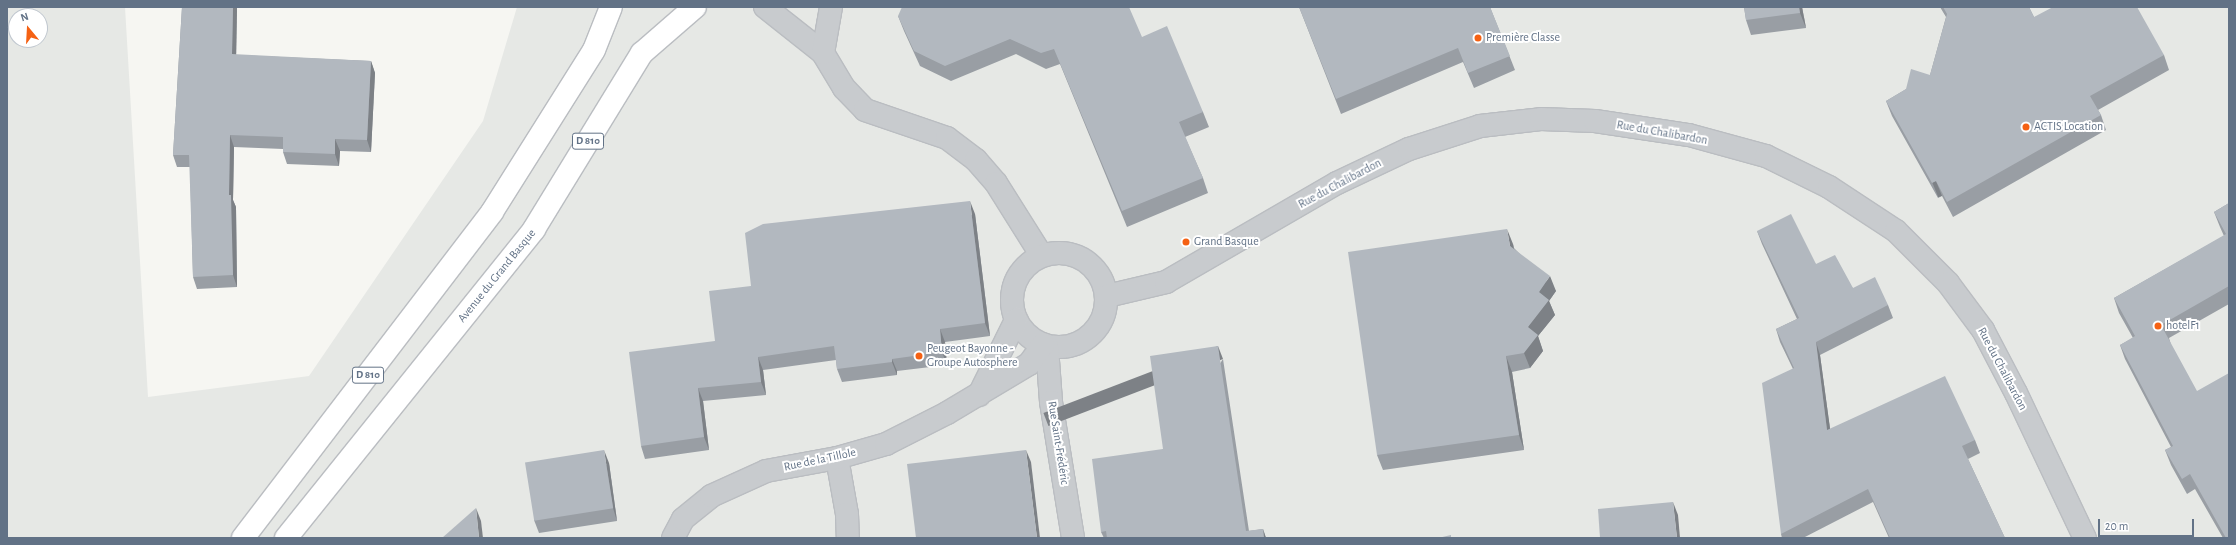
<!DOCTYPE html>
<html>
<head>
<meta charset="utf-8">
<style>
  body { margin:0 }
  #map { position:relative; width:2236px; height:545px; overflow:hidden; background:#f6f6f2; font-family:"Alegreya Sans",sans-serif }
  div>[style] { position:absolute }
  .built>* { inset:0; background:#e6e8e5 }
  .roads { filter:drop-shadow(1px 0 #babdc1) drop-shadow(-1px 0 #babdc1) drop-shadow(0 1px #babdc1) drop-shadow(0 -1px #babdc1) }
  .street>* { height:22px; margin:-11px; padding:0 11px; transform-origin:11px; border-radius:11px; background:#c8cbce }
  .street>.ring { margin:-11px; padding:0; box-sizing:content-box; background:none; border:22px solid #c8cbce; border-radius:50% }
  .primary>* { height:22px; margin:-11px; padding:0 11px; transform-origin:11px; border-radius:11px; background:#fff }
  .wall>* { inset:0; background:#999ea4 }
  .shaded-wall>* { inset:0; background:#7d8186; transform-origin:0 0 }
  .building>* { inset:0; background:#b2b8bf; transform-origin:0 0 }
  .dots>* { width:11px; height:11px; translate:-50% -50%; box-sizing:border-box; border:2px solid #fff; border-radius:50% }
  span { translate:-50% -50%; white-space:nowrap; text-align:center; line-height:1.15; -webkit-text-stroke:4px #fff; paint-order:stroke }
  .shield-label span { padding:1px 3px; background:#fff; border:1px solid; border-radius:3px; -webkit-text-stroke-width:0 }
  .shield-label { font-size:11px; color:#627286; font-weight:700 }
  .poi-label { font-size:12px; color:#627286 }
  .left { translate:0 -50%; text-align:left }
  .street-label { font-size:12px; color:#627286 }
  .frame { position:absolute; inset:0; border:8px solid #627286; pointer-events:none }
  .north { position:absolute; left:8px; top:8px; width:40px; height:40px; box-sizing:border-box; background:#fff; border:1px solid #c0c7cf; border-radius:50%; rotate:342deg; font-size:11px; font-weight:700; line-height:16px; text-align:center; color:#627286 }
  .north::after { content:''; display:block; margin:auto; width:14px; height:18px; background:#f56113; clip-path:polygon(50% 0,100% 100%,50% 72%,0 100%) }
  .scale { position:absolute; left:2098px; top:519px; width:96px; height:18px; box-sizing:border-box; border:2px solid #627286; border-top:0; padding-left:5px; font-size:12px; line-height:14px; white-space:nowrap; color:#627286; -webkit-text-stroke:3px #fff; paint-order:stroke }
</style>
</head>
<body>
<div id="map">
  <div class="built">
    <div style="clip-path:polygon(evenodd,7px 7px,125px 7px,148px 397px,309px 376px,483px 121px,517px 7px,2229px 7px,2229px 538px,7px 538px,7px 7px,16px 16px,40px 16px,40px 40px,16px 40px,16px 16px)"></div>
  </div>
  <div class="roads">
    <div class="street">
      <div style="left:765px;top:7px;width:74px;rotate:38.4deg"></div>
      <div style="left:823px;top:53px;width:41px;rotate:59deg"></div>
      <div style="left:844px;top:88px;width:30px;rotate:46deg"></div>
      <div style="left:865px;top:110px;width:87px;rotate:18.9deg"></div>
      <div style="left:947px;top:138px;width:36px;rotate:37deg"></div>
      <div style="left:976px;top:160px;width:30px;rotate:49deg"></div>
      <div style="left:996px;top:183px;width:86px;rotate:57.8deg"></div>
      <div style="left:823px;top:53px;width:47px;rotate:-80.1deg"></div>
      <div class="ring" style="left:1012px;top:253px;width:72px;height:72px"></div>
      <div style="left:1107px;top:296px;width:61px;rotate:-13.3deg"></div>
      <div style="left:1166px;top:282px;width:198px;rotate:-30.1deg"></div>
      <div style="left:1337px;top:183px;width:80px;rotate:-25.3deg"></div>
      <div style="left:1409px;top:149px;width:75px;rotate:-17.9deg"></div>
      <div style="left:1480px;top:126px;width:61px;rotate:-6.5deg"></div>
      <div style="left:1541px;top:119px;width:54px;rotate:2.1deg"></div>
      <div style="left:1595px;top:121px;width:95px;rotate:8.5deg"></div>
      <div style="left:1689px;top:135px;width:80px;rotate:15.3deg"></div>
      <div style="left:1766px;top:156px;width:70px;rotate:26.2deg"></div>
      <div style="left:1829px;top:187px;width:80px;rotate:33.3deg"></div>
      <div style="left:1896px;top:231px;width:74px;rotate:45deg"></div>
      <div style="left:1948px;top:283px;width:59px;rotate:53.3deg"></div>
      <div style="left:1983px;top:330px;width:71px;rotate:62.4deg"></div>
      <div style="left:2016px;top:393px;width:161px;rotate:64.6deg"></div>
      <div style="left:1047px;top:347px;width:55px;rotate:85.8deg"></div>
      <div style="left:1051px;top:402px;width:138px;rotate:80.8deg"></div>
      <div style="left:979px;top:395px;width:84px;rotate:-63.7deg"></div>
      <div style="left:837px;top:458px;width:57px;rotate:79.9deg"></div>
      <div style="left:847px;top:514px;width:24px;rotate:88deg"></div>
      <div style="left:673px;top:538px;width:21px;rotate:-62deg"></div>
      <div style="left:683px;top:519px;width:36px;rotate:-39deg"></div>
      <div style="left:711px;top:496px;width:60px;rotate:-24.4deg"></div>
      <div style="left:766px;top:471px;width:72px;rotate:-10.4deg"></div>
      <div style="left:837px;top:458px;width:51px;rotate:-15.9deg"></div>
      <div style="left:886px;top:444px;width:68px;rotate:-26.9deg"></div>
      <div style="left:947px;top:413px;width:96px;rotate:-30.9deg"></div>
      <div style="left:1029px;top:364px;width:24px;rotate:-54deg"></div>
    </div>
    <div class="primary">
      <div style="left:243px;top:538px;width:410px;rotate:-52.6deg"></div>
      <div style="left:492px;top:212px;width:191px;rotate:-57.8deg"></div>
      <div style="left:594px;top:50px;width:46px;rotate:-68.4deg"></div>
      <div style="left:286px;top:538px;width:396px;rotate:-51.2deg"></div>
      <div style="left:534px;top:229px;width:206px;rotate:-58.5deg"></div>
      <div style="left:642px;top:53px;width:70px;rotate:-41deg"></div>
    </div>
  </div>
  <div class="wall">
    <div style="clip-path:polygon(182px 7px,237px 7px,236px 55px,371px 61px,375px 73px,371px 152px,340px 151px,339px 166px,287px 164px,283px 152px,283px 149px,234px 147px,233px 200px,236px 207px,237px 287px,197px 289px,193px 277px,190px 167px,177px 167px,173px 155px)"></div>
    <div style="clip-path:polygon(1299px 7px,1490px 7px,1515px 70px,1474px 88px,1463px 62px,1341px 114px)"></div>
    <div style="clip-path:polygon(1744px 7px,1802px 7px,1806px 28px,1751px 35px,1746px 20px)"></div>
    <div style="clip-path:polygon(1940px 7px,2029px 7px,2034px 17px,2164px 55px,2169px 70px,2098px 110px,2101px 115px,2106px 130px,1953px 217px,1942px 196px,1938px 198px,1892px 116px,1886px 101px,1930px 75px,1946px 17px)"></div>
    <div style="clip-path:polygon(898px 16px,1142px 37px,1203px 112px,1209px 127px,1185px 137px,1203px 178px,1208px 193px,1127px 227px,1060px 64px,1046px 69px,1016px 54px,951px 81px,920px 66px,904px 31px)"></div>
    <div style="clip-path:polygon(2229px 203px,2229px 304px,2169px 338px,2229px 538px,2223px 538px,2195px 489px,2187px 494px,2171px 465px,2165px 450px,2171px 447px,2125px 359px,2120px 345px,2133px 338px,2119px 313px,2114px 298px,2224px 236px,2220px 227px,2214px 212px)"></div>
    <div style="clip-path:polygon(975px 214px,990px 336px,945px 342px,947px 365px,897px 371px,897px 375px,842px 382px,837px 369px,836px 360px,763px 370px,766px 395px,703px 401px,709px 450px,645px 459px,641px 446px,715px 341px,751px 286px)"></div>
    <div style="clip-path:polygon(1757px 231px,1816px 264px,1853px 288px,1888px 305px,1893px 318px,1820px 355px,1830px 429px,1975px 440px,1980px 453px,1968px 459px,2005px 538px,1889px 538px,1873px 502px,1803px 538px,1782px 538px,1781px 534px,1793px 369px,1780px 342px,1776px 329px,1797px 319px,1762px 244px)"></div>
    <div style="clip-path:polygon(1513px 244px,1514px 248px,1556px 291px,1549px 301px,1555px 315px,1538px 336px,1543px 351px,1530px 368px,1512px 372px,1524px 450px,1383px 470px,1377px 455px)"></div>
    <div style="clip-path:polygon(1223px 359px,1249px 531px,1263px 529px,1266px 538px,1104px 538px,1101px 532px,1163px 449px)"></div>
    <div style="clip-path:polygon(609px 463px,617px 521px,539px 533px,534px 520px)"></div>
  </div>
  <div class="shaded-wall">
    <div style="clip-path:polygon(233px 7px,237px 7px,236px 66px,232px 54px)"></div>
    <div style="clip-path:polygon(1799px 7px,1802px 7px,1806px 28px,1800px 13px)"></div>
    <div style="clip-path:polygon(371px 61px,375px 73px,371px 152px,367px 140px)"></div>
    <div style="clip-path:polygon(230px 135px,234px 147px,233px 200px,236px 207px,237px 287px,233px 275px,229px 195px)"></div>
    <div style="clip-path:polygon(335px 139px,340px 151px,339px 166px,335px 154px)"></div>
    <div style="left:1936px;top:181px;width:16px;height:4px;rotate:68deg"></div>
    <div style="clip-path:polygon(970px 201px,975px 214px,990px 336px,985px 323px)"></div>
    <div style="clip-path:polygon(1507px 229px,1513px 244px,1516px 261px,1510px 246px)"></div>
    <div style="clip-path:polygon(1550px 276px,1556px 291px,1549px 301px,1555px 315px,1538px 336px,1543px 351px,1530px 368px,1524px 353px,1528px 327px,1539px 292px)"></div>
    <div style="clip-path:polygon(940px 329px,945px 342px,947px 365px,942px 352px)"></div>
    <div style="clip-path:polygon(1816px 342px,1820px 355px,1832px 443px,1827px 430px)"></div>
    <div style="left:1218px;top:346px;width:14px;height:187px;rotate:69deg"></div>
    <div style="clip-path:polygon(1506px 356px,1512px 372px,1524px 450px,1519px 435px)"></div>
    <div style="clip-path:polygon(758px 357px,763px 370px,766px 395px,761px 382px)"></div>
    <div style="clip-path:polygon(892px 359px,897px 371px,897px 375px,892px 362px)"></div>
    <div style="clip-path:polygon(698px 388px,703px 401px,709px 450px,704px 437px)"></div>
    <div style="clip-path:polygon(604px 450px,609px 463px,617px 521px,613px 508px)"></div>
    <div style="clip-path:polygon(1026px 450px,1031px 462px,1040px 538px,1037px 538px)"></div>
    <div style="clip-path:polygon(1673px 502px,1678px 515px,1680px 538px,1677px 538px)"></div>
    <div style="clip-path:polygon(476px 508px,481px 521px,483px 538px,479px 538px)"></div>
    <div style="clip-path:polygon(1263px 529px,1266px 538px,1264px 538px)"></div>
  </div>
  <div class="building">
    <div style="clip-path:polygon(182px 7px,233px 7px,232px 54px,371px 61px,367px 140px,335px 139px,335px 154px,283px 152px,283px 137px,230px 135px,229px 195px,231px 195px,233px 275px,193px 277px,189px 155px,173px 155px)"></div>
    <div style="clip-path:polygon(902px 7px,1129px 7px,1142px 37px,1167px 26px,1203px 112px,1179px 122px,1203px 178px,1122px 211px,1054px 49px,1041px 53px,1010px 39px,945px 66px,914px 51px,898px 16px)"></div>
    <div style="clip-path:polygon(1299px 7px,1490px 7px,1510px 56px,1468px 73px,1458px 48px,1336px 99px)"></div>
    <div style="clip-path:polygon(1744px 7px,1799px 7px,1800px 13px,1746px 20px)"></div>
    <div style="clip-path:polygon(1943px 7px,2029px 7px,2034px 17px,2053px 7px,2137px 7px,2164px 55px,2090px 96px,2101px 115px,1947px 202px,1936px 181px,1932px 183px,1886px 101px,1906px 89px,1911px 69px,1930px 75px,1947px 14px)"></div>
    <div style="clip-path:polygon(970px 201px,985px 323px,940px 329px,942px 352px,892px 359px,892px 362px,837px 369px,834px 346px,758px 357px,761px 382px,698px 388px,704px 437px,641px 446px,629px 352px,715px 341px,709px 291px,751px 286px,745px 233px,763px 224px)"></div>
    <div style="clip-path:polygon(2229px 203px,2229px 286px,2161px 325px,2197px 391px,2229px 373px,2229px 538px,2226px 538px,2190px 474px,2182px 479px,2165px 450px,2173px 446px,2120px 345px,2135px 336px,2114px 298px,2226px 234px,2214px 212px)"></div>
    <div style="clip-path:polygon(1791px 214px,1816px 264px,1835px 255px,1853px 288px,1875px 277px,1888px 305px,1816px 342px,1827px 430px,1945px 376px,1975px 440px,1962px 446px,2005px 538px,1890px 538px,1868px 489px,1781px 534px,1762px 383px,1794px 368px,1776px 329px,1799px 318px,1757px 231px)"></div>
    <div style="clip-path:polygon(1507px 229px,1510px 246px,1550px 276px,1539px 292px,1549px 300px,1528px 327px,1538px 335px,1524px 353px,1506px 356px,1519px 435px,1377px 455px,1348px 252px)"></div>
    <div style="clip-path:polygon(1218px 346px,1246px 531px,1263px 529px,1264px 538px,1107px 538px,1106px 531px,1101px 532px,1092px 459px,1163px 449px,1150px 356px)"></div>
    <div style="left:604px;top:450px;width:59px;height:80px;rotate:81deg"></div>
    <div style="clip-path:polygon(1026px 450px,1037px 538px,916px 538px,907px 464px)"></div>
    <div style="clip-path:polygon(1673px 502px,1677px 538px,1600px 538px,1598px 509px)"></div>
    <div style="clip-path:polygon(476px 508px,479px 538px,442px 538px)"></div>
    <div style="clip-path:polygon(1451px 535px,1451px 538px,1438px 538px)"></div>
  </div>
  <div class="dots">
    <div style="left:1478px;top:38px;background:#f56113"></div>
    <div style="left:2026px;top:127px;background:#f56113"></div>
    <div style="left:1186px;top:242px;background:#f56113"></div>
    <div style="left:2158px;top:326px;background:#f56113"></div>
    <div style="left:919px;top:356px;background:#f56113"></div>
  </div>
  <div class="shield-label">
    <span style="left:588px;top:141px">D 810</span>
    <span style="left:368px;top:375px">D 810</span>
  </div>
  <div class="poi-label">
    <span class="left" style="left:1486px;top:38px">Première Classe</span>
    <span class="left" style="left:2034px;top:127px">ACTIS Location</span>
    <span class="left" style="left:1194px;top:242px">Grand Basque</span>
    <span class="left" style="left:2166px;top:326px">hotelF1</span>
    <span class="left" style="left:927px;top:356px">Peugeot Bayonne -<br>Groupe Autosphere</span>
  </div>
  <div class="street-label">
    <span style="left:1662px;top:133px;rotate:10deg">Rue du Chalibardon</span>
    <span style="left:1340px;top:184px;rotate:-28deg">Rue du Chalibardon</span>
    <span style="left:497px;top:276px;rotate:-51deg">Avenue du Grand Basque</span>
    <span style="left:2002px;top:369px;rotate:62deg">Rue du Chalibardon</span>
    <span style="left:1058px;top:443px;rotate:81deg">Rue Saint-Frédéric</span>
    <span style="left:820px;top:460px;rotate:-12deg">Rue de la Tillole</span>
  </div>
  <div class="frame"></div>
  <div class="north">N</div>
  <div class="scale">20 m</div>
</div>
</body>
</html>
